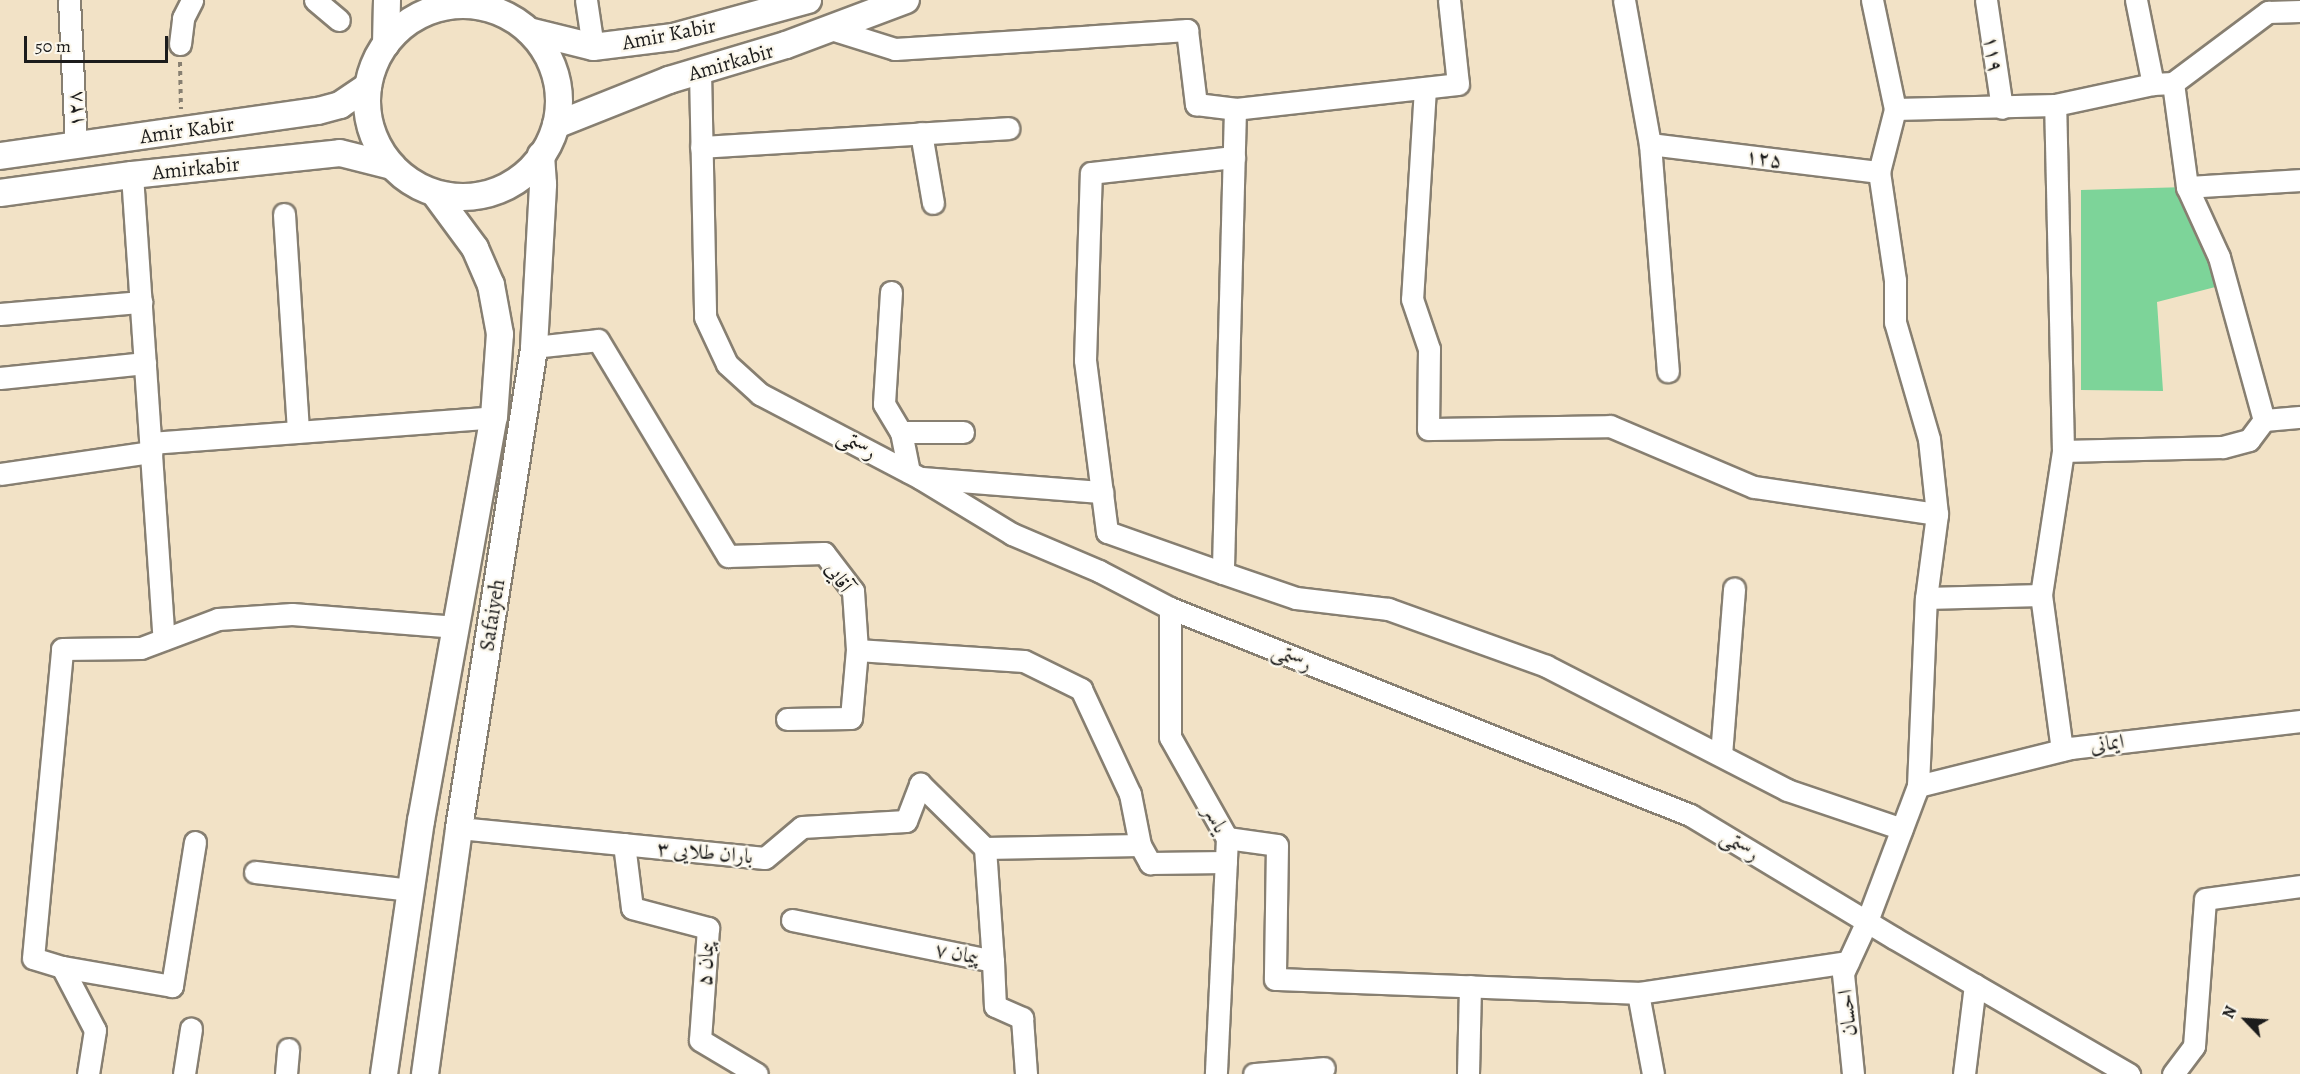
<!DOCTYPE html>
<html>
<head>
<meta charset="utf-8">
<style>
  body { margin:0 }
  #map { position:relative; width:2300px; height:1074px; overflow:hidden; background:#f2e2c6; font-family:Alegreya,Amiri,serif }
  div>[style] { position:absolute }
  .green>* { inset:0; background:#7dd499 }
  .path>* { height:4px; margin-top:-2px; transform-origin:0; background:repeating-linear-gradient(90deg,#877f71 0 4.5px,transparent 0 9px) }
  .roads { filter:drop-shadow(2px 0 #877f71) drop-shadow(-2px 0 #877f71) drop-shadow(0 2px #877f71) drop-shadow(0 -2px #877f71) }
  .minor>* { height:21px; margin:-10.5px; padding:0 10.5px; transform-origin:10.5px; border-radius:10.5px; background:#fff }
  .major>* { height:26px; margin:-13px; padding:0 13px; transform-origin:13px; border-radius:13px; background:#fff }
  .major>.ring { margin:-13px; padding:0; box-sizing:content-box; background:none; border:26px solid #fff; border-radius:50% }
  span { translate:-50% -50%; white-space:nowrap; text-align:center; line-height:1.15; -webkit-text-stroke:4.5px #fbf7ec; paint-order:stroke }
  .street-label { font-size:21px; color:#1c1c1c }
  .north { position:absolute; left:2216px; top:990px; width:60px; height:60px; -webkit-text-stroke:4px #fbf7ec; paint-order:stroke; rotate:295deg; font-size:16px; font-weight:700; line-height:24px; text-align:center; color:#1c1c1c }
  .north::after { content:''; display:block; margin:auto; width:21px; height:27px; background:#1c1c1c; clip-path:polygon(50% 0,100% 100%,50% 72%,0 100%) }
  .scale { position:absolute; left:24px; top:36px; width:144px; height:27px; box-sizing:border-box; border:3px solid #1c1c1c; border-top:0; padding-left:8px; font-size:18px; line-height:21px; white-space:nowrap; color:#1c1c1c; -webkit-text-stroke:4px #fbf7ec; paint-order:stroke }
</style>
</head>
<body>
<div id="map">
  <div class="green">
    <div style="clip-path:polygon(2187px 187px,2227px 284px,2157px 302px,2163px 391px,2081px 390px,2081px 190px)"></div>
  </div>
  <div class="path">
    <div style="left:180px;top:62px;width:47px;rotate:88.8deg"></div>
  </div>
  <div class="roads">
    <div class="minor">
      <div style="left:69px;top:0;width:145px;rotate:87.2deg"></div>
      <div style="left:315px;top:0;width:31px;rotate:40deg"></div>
      <div style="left:586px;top:0;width:48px;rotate:81.5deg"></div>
      <div style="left:1449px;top:0;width:84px;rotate:83.9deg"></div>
      <div style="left:1458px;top:84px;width:224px;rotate:173.6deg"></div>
      <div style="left:1235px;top:109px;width:464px;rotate:91.5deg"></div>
      <div style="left:1223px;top:573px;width:77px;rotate:18.9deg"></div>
      <div style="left:1296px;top:598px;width:93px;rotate:6.8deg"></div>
      <div style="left:1388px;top:609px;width:168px;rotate:19.8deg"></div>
      <div style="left:1546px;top:666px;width:271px;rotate:27.2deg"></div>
      <div style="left:1787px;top:790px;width:121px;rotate:18.7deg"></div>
      <div style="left:1624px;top:0;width:146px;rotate:79.8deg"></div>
      <div style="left:1650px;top:144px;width:231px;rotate:7deg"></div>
      <div style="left:1872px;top:0;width:111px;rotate:78.1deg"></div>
      <div style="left:1986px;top:0;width:109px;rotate:81.6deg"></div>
      <div style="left:2136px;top:0;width:86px;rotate:78.6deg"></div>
      <div style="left:831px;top:29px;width:67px;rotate:17.4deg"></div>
      <div style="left:895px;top:49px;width:293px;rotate:-3.7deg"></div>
      <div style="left:1187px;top:30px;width:75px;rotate:83.1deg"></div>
      <div style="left:1196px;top:104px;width:39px;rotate:7deg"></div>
      <div style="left:180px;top:44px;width:26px;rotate:-83deg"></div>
      <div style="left:183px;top:18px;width:20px;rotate:-63deg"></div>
      <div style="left:700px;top:71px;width:246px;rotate:88.8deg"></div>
      <div style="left:705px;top:317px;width:52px;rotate:64.9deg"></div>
      <div style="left:727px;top:364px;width:45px;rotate:42.3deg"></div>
      <div style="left:760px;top:394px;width:181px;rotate:27.7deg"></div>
      <div style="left:920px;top:478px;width:108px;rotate:31.3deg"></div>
      <div style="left:1012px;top:534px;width:95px;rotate:23deg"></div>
      <div style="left:1099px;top:571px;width:80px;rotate:27.5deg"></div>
      <div style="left:1170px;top:608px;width:560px;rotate:21.71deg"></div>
      <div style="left:1690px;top:815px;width:238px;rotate:31.1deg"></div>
      <div style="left:1894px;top:938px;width:272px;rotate:30.1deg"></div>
      <div style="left:2173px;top:83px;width:119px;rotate:-36.8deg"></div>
      <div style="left:2268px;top:12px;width:32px;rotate:-2deg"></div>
      <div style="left:1425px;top:88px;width:211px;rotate:93.5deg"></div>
      <div style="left:1412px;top:299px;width:53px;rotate:71.2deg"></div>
      <div style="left:1429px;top:349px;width:80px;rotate:90.7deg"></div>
      <div style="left:1428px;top:429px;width:182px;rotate:-0.9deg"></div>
      <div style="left:1610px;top:426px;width:156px;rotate:23deg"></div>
      <div style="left:1754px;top:487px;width:185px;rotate:8.4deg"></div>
      <div style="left:921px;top:133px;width:71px;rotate:80.3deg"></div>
      <div style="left:1650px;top:144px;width:228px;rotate:85.5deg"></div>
      <div style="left:701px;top:147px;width:308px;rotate:-3.5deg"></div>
      <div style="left:132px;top:175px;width:465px;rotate:86.1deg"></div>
      <div style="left:2187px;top:187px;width:113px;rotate:-3.5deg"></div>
      <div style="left:284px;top:214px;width:218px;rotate:86.3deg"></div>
      <div style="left:891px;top:292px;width:112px;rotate:93.6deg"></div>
      <div style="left:884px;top:404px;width:33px;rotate:59deg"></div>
      <div style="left:0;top:314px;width:142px;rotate:-4.9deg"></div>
      <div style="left:534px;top:347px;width:64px;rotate:-6.2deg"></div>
      <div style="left:598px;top:340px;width:252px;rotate:59deg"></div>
      <div style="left:728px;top:556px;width:96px;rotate:-1.8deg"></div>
      <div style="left:824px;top:553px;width:48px;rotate:52.7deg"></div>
      <div style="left:853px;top:591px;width:59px;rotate:86.1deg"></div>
      <div style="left:857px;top:650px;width:167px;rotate:3.8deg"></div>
      <div style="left:1024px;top:661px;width:64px;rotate:26.2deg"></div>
      <div style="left:1081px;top:689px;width:116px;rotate:65deg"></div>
      <div style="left:1130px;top:794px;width:52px;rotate:78.9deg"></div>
      <div style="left:1140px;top:845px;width:21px;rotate:61deg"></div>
      <div style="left:1150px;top:863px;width:76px;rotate:-0.8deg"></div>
      <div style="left:0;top:378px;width:146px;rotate:-5.9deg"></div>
      <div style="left:2264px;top:420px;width:36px;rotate:-5deg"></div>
      <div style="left:151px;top:443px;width:344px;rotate:-4.3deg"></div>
      <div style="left:909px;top:472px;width:41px;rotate:-101.3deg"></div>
      <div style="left:901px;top:432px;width:62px"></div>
      <div style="left:0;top:474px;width:153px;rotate:-8.3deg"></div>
      <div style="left:923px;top:478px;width:180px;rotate:4.5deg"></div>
      <div style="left:1223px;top:573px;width:123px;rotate:-160.5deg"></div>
      <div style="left:1107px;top:532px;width:173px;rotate:-97.3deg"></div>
      <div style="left:1085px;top:360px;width:187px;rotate:-88.2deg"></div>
      <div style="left:1091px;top:173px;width:144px;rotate:-6.4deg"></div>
      <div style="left:1926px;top:598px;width:115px;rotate:-1.5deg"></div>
      <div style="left:1170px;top:608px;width:129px;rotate:90deg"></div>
      <div style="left:1170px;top:737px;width:116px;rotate:60.6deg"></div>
      <div style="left:1227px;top:838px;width:236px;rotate:92.7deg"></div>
      <div style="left:787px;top:719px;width:64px;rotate:-0.9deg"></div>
      <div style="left:851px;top:718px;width:68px;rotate:-85deg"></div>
      <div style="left:2062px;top:750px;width:156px;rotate:-97.7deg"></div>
      <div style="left:2041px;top:595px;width:146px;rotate:-81.3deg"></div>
      <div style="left:1721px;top:755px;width:167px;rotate:-85.5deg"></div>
      <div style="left:1918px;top:786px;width:157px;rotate:-14deg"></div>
      <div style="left:2070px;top:748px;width:232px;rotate:-6.7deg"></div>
      <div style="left:459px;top:828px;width:307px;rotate:5.6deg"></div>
      <div style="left:765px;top:858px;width:48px;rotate:-40deg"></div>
      <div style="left:802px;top:827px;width:104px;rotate:-3.3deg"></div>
      <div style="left:906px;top:821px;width:40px;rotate:-69deg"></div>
      <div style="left:920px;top:784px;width:91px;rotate:44.6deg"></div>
      <div style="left:985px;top:848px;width:155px;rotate:-1.1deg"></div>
      <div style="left:1227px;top:838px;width:50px;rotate:8deg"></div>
      <div style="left:1277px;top:845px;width:134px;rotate:90.9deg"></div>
      <div style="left:1275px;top:979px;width:363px;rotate:2.2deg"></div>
      <div style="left:195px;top:842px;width:146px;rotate:99.1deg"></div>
      <div style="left:172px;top:986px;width:112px;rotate:-170.2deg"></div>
      <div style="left:62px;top:967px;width:30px;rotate:-163deg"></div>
      <div style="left:33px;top:958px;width:310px;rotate:-84.6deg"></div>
      <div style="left:62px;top:649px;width:79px;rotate:-0.7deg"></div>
      <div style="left:141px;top:648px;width:82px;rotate:-20.6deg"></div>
      <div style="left:218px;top:619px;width:74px;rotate:-3.9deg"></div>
      <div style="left:292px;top:614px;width:165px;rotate:4.5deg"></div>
      <div style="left:624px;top:844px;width:64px;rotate:82.9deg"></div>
      <div style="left:632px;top:908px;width:79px;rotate:14.7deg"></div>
      <div style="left:708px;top:928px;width:112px;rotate:94.1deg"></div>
      <div style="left:700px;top:1040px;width:66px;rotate:30.8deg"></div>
      <div style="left:985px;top:848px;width:113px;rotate:86deg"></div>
      <div style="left:255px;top:872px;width:157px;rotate:6.6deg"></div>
      <div style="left:792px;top:920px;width:205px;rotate:11.5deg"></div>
      <div style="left:993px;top:961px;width:45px;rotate:87.5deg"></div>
      <div style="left:995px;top:1006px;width:30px;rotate:24deg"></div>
      <div style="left:1022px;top:1018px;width:56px;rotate:85.9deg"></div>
      <div style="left:62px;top:967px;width:71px;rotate:62.4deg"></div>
      <div style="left:95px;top:1030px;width:45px;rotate:99deg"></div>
      <div style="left:184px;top:1074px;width:46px;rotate:-81.2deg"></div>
      <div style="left:286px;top:1074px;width:25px;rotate:-85deg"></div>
      <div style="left:1254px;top:1074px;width:70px;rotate:-4.9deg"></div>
      <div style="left:1468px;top:1074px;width:88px;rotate:-88.7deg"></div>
      <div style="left:1653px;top:1074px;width:82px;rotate:-100.5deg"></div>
      <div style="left:1638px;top:993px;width:212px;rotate:-8.4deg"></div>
      <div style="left:1853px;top:1074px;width:101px;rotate:-95.7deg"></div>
      <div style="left:1843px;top:973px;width:57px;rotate:-65.2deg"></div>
      <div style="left:1867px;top:921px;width:144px;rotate:-69.3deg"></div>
      <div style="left:1918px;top:786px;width:188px;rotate:-87.6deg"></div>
      <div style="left:1926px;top:598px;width:85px;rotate:-82.5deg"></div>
      <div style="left:1937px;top:514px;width:75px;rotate:-96.1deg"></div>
      <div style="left:1929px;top:439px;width:122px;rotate:-106.2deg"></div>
      <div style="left:1895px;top:322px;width:42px;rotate:-90deg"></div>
      <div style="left:1895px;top:280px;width:109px;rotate:-98.4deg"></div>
      <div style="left:1879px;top:172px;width:65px;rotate:-75.7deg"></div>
      <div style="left:1895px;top:109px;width:160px;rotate:-1.4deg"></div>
      <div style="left:2055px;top:105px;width:100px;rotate:-12.1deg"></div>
      <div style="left:2153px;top:84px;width:20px;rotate:-3deg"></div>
      <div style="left:2173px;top:83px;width:105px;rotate:82.3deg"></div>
      <div style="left:2187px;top:187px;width:77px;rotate:65.4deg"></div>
      <div style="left:2219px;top:257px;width:169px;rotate:74.6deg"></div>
      <div style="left:2264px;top:420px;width:25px;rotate:127deg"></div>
      <div style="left:2249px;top:440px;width:28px;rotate:165deg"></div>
      <div style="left:2222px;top:447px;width:159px;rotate:178.6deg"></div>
      <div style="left:2063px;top:451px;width:346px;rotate:-91.3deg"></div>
      <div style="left:1964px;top:1074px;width:90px;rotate:-83deg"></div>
      <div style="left:2173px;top:1074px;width:35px;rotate:-53deg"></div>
      <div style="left:2194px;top:1046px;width:147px;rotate:-85.7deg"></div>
      <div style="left:2205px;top:899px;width:96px;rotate:-7.8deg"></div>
    </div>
    <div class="major">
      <div class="ring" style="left:367px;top:5px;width:166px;height:166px"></div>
      <div style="left:529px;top:31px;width:66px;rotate:14deg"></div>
      <div style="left:593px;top:47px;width:81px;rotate:-7.1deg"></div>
      <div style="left:673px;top:37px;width:140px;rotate:-15.3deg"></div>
      <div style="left:386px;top:44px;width:44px;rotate:-88.7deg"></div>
      <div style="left:556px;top:125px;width:122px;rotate:-21.7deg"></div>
      <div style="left:669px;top:80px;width:122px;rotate:-16.7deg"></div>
      <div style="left:786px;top:45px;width:128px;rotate:-20.6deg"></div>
      <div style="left:0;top:156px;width:321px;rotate:-8.1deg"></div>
      <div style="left:318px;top:111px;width:23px;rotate:-15deg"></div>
      <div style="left:340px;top:105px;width:34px;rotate:-34deg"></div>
      <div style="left:0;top:193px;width:133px;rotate:-7.8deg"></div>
      <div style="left:132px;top:175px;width:209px;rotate:-6deg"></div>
      <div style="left:340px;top:153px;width:54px;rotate:14deg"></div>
      <div style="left:384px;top:1074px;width:256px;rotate:-81.7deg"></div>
      <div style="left:421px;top:821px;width:411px;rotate:-79.8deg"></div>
      <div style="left:494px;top:417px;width:83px;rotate:-85.9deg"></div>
      <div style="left:500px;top:334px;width:50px;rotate:-100.4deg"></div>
      <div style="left:491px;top:285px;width:40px;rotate:-113.4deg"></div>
      <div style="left:475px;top:248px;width:67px;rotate:-126.5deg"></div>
      <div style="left:425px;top:1074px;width:248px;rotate:-82.1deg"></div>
      <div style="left:459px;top:828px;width:487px;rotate:-81.1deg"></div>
      <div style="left:534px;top:347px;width:163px;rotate:-86.8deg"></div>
      <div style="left:543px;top:184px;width:29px;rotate:-94deg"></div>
    </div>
  </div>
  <div class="street-label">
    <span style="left:669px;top:34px;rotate:-11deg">Amir Kabir</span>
    <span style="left:1994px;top:54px;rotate:81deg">۱۱۹</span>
    <span style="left:731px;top:62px;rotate:-16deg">Amirkabir</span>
    <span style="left:75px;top:109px;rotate:-93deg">۱۲۸</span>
    <span style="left:187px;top:130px;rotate:-8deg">Amir Kabir</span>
    <span style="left:1764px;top:158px;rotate:7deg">۱۲۵</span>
    <span style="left:196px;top:168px;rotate:-6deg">Amirkabir</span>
    <span style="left:857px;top:444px;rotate:28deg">رستمی</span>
    <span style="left:839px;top:577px;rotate:57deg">آقایی</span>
    <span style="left:492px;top:615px;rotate:-81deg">Safaiyeh</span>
    <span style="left:1292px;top:657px;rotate:22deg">رستمی</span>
    <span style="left:2107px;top:743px;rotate:-7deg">ایمانی</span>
    <span style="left:1216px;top:819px;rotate:62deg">یاسر</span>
    <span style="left:1740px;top:845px;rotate:31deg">رستمی</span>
    <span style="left:705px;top:852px;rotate:5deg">باران طلایی ۳</span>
    <span style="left:957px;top:953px;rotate:11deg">پیمان ۷</span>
    <span style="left:705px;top:964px;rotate:-86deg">پیمان ۵</span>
    <span style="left:1847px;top:1013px;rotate:-96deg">احسان</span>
  </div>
  <div class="north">N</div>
  <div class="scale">50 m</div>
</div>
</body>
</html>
